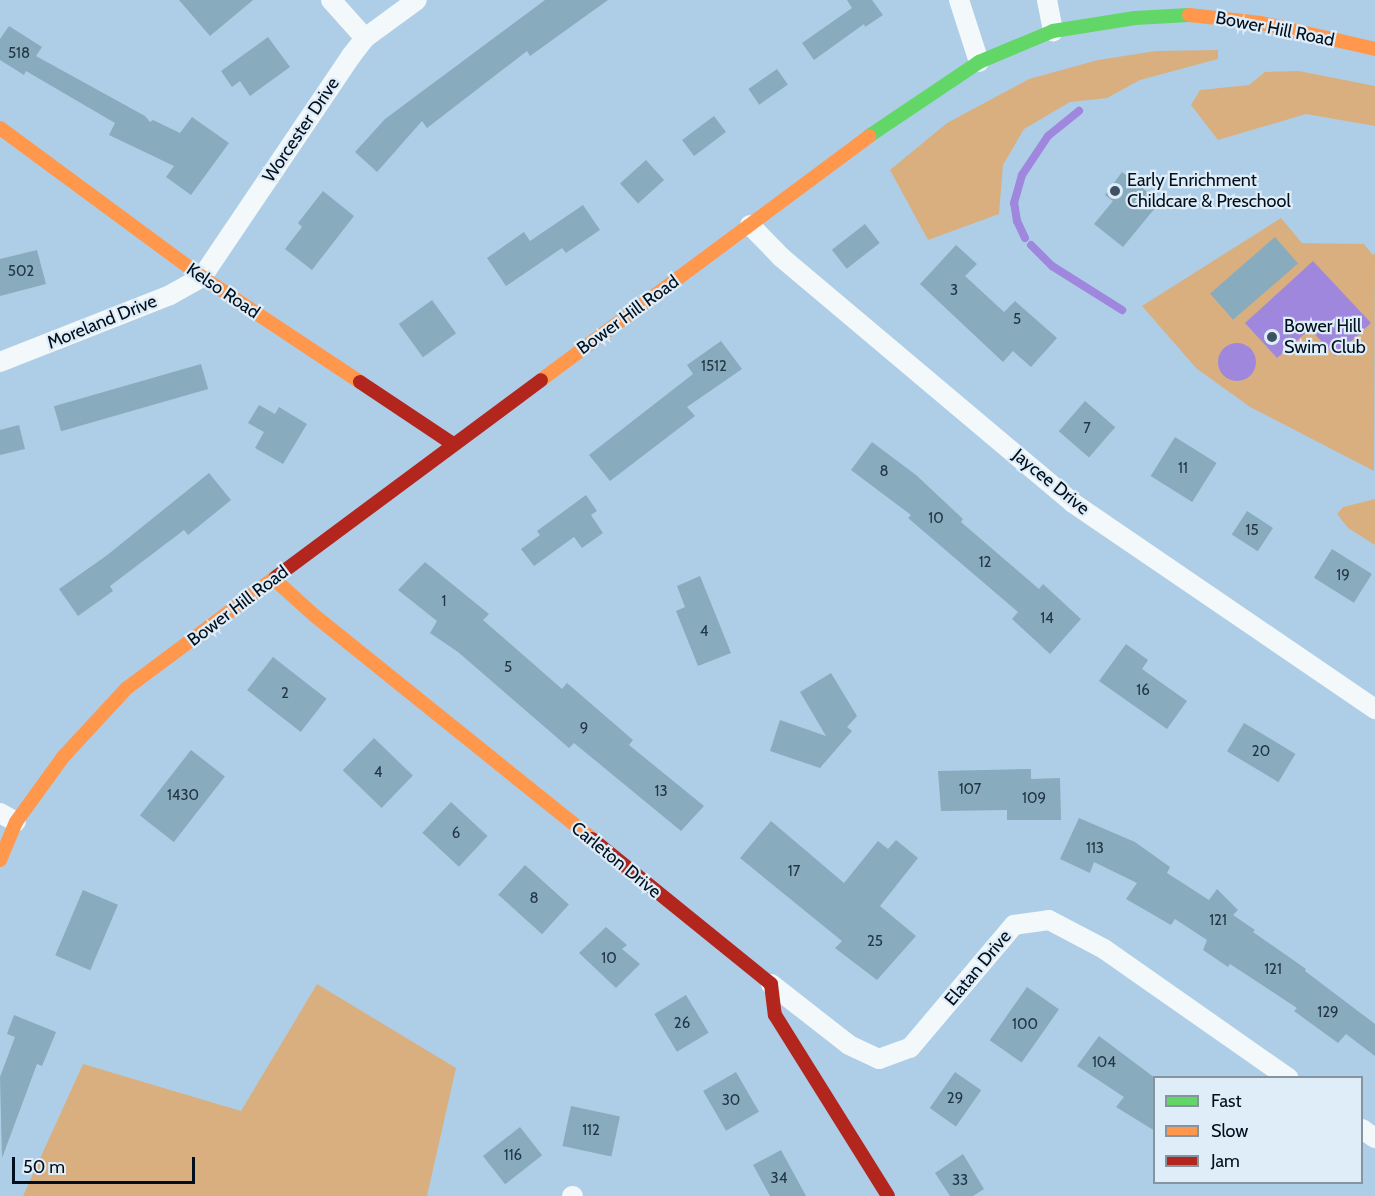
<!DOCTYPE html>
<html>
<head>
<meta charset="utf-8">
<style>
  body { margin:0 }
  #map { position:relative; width:1375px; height:1196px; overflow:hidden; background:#aecee7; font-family:Cabin,sans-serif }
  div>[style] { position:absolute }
  .green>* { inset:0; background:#d9af7f }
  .water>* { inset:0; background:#9f87de }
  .round { border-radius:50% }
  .stream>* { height:8px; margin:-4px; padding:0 4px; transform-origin:4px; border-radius:4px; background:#9f87de }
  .building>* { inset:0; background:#88abbd; transform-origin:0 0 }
  .street>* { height:20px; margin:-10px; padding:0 10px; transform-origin:10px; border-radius:10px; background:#f3f8fb }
  .fast>* { height:14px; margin:-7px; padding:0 7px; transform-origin:7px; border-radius:7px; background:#63d668 }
  .slow>* { height:14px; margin:-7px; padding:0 7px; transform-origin:7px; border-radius:7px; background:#ff974d }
  .jam>* { height:14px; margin:-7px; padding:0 7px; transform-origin:7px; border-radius:7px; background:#b3261e }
  .dots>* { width:16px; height:16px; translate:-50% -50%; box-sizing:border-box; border:3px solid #dfedf8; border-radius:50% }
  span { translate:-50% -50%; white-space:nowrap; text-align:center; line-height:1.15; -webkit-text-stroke:4.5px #dfedf8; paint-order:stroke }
  .number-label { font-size:15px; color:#223645 }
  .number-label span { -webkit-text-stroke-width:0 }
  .street-label { font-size:18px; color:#000f1d }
  .poi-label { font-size:18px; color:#000f1d }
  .left { translate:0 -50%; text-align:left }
  .legend { position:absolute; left:1153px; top:1076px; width:210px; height:108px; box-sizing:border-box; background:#dfedf8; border:2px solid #8694a0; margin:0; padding:8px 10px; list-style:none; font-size:18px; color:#000f1d }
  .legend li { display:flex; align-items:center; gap:12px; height:30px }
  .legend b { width:30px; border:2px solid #8694a0 }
  .scale { position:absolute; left:12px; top:1157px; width:183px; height:27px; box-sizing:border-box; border:3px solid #000f1d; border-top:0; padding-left:8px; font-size:18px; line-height:21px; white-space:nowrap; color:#000f1d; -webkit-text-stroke:4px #dfedf8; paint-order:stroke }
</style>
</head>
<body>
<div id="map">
  <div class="green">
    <div style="clip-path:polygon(1218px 50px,1218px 59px,1140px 80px,1107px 98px,1070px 102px,1024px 129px,1003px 165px,999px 214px,928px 240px,890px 170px,947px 123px,1029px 79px,1098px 60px,1156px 51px)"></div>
    <div style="clip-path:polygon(1299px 71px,1375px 86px,1375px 126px,1306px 114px,1218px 140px,1191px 105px,1200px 90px,1249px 85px,1265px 72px)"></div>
    <div style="clip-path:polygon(1281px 218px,1302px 243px,1364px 244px,1373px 255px,1375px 253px,1374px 471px,1250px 407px,1196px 368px,1142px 306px)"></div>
    <div style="clip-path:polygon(1375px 499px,1375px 545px,1348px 528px,1337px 514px,1343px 507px)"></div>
    <div style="clip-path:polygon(317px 984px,456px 1068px,427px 1196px,23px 1196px,83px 1064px,241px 1111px)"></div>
  </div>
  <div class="water">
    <div style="clip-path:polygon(1313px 261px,1371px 323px,1335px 356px,1310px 329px,1277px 358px,1245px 323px)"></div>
    <div class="round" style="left:1218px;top:343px;width:38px;height:38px"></div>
  </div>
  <div class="stream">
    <div style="left:1025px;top:238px;width:19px;rotate:-115deg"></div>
    <div style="left:1017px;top:221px;width:18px;rotate:-99deg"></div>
    <div style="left:1014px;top:203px;width:29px;rotate:-74deg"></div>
    <div style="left:1022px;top:175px;width:47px;rotate:-56.3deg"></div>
    <div style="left:1048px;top:136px;width:40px;rotate:-39deg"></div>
    <div style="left:1031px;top:245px;width:30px;rotate:45deg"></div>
    <div style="left:1052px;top:266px;width:83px;rotate:32.2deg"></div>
  </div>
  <div class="building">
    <div style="clip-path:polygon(179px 0,253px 0,210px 36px)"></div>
    <div style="clip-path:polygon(545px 0,608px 0,530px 56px,527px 51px,427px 128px,422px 121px,377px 172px,355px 152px,385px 119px)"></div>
    <div style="clip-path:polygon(847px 0,872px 0,883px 15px,865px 27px,864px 24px,814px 60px,802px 43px,852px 8px)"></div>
    <div style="clip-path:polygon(9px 26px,42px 47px,36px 56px,145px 116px,150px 122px,153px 120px,180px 133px,192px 117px,229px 143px,191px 195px,166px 177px,174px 166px,109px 135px,115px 123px,26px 71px,24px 75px,0 60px,0 39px)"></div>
    <div style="clip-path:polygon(268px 37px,290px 67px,250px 96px,240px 81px,232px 87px,221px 71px)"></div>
    <div style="left:777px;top:69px;width:19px;height:35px;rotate:55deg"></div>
    <div style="left:714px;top:116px;width:20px;height:40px;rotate:53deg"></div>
    <div style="left:646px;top:160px;width:27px;height:35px;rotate:48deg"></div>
    <div style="clip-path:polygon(1122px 172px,1160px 202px,1123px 247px,1094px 224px,1113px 201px,1105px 195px)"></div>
    <div style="clip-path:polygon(323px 191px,354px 216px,312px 270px,285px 249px,302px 227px,298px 223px)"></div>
    <div style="clip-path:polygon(583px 205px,600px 230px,566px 253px,562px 248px,506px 286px,487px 258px,524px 232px,530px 241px)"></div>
    <div style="left:865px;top:224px;width:24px;height:42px;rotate:52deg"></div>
    <div style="left:1275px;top:237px;width:35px;height:86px;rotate:49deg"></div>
    <div style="clip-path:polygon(956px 245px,977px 264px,965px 276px,1004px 312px,1015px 301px,1057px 338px,1031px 367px,1013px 351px,1003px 362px,920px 284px)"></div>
    <div style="clip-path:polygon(37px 250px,46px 284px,0 296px,0 259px)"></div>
    <div style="left:432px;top:300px;width:41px;height:41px;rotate:54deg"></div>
    <div style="clip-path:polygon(721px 341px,742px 369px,687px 407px,695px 416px,610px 481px,589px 455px,693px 374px,687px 365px)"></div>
    <div style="left:201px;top:364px;width:26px;height:153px;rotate:74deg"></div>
    <div style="left:1085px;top:401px;width:40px;height:40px;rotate:41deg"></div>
    <div style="clip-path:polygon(259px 405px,275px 414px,279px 407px,307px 424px,283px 464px,255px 448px,264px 432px,248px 423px)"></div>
    <div style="clip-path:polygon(19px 425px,25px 449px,0 455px,0 430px)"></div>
    <div style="left:1175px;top:437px;width:49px;height:46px;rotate:32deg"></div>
    <div style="clip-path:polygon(872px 442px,916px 475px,963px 519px,961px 522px,1039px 589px,1043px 584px,1081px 619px,1050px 654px,1012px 619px,1018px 612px,908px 518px,911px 515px,851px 470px)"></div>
    <div style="clip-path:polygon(209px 473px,231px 500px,188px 535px,184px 530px,110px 586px,113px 591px,78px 616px,59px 589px,106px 556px)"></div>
    <div style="clip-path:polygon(586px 495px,597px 511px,591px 515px,603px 533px,582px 548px,574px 537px,534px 566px,521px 549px,540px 535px,537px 531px)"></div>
    <div style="left:1247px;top:511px;width:31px;height:28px;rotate:33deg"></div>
    <div style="left:1332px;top:549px;width:47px;height:34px;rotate:32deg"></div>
    <div style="clip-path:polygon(425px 562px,489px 614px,483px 620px,562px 689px,567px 683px,633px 740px,629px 745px,704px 806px,681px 831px,574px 743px,569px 748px,458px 652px,430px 633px,437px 621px,398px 590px)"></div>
    <div style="clip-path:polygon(700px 576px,731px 653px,698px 666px,676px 611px,685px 607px,677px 586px)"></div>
    <div style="clip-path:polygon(1126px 644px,1148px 660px,1142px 669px,1187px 701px,1167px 729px,1099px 681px)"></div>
    <div style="left:273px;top:657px;width:68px;height:42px;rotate:38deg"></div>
    <div style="clip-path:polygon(831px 673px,857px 716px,847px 727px,852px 731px,820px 768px,770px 751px,780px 720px,826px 736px,800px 692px)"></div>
    <div style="left:1244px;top:723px;width:60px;height:33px;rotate:31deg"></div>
    <div style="left:374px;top:738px;width:54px;height:45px;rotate:44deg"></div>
    <div style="left:191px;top:750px;width:43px;height:83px;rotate:38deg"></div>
    <div style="clip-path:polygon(1031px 769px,1031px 779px,1060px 778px,1061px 820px,1007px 820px,1007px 810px,941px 811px,938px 771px)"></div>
    <div style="left:451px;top:802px;width:50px;height:42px;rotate:43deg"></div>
    <div style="clip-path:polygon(1079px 818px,1135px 842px,1170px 867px,1167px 873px,1209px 900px,1217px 889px,1238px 910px,1233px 915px,1255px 930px,1253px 932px,1306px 969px,1305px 971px,1375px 1024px,1375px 1056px,1346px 1034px,1338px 1043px,1294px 1011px,1297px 1008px,1230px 964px,1228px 967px,1203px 950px,1207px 940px,1175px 919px,1171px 925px,1126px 899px,1137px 883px,1094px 862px,1090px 873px,1060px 859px)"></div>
    <div style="clip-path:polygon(771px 821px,844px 883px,878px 841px,888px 849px,896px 840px,918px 858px,880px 906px,916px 936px,877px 980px,835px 948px,842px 941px,740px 858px)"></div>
    <div style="left:525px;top:865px;width:59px;height:40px;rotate:42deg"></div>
    <div style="left:83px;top:890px;width:38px;height:71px;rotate:23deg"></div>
    <div style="clip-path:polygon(606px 927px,627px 945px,622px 949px,640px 964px,616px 988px,579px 953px)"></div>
    <div style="left:1027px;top:987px;width:39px;height:65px;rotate:35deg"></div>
    <div style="left:686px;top:995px;width:44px;height:37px;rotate:59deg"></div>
    <div style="clip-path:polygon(14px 1015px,56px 1032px,42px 1066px,37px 1064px,2px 1158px,0 1077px,15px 1037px,7px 1034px)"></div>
    <div style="clip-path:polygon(1099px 1036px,1155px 1078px,1155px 1131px,1116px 1107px,1124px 1097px,1077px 1066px)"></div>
    <div style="left:736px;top:1072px;width:46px;height:38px;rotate:60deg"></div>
    <div style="left:955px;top:1072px;width:32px;height:44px;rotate:35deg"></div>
    <div style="left:571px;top:1106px;width:50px;height:41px;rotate:12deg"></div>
    <div style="left:520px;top:1127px;width:36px;height:47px;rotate:52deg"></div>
    <div style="clip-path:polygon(781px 1150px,806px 1196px,770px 1196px,753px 1165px)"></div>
    <div style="clip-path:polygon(963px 1154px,984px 1189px,973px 1196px,950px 1196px,935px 1173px)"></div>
  </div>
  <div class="street">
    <div style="left:331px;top:0;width:51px;rotate:48.2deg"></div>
    <div style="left:959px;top:0;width:65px;rotate:72.1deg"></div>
    <div style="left:1047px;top:0;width:32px;rotate:79deg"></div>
    <div style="left:750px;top:225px;width:45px;rotate:45.9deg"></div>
    <div style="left:781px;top:257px;width:382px;rotate:40.1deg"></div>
    <div style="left:1073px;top:503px;width:366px;rotate:34.3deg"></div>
    <div style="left:0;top:362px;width:183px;rotate:-21.5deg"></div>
    <div style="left:170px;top:295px;width:37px;rotate:-29deg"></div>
    <div style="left:202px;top:277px;width:267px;rotate:-56deg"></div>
    <div style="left:351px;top:56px;width:23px;rotate:-52deg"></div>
    <div style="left:365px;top:38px;width:64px;rotate:-36.2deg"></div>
    <div style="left:0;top:813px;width:18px;rotate:29deg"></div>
    <div style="left:771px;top:984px;width:99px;rotate:38deg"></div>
    <div style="left:849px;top:1045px;width:33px;rotate:25deg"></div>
    <div style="left:879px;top:1059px;width:33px;rotate:-20deg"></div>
    <div style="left:910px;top:1048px;width:161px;rotate:-49.8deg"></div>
    <div style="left:1014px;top:925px;width:35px;rotate:-8deg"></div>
    <div style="left:1049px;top:920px;width:62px;rotate:27.8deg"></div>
    <div style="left:1104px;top:949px;width:225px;rotate:35deg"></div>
    <div style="left:1362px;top:1129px;width:16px;rotate:35deg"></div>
    <div style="left:572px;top:1196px;width:1px"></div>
  </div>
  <div class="fast">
    <div style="left:869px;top:136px;width:133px;rotate:-33.9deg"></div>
    <div style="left:979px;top:62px;width:80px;rotate:-22.7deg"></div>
    <div style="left:1053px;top:31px;width:83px;rotate:-9deg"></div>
    <div style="left:1135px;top:18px;width:54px;rotate:-3.2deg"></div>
  </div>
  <div class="slow">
    <div style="left:1189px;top:15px;width:72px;rotate:6.3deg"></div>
    <div style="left:1261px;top:23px;width:117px;rotate:12.8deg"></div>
    <div style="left:0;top:128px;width:251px;rotate:36.4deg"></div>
    <div style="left:202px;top:277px;width:190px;rotate:33.6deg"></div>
    <div style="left:541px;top:380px;width:409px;rotate:-36.6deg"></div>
    <div style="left:274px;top:579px;width:55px;rotate:42.1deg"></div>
    <div style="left:315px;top:616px;width:356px;rotate:38.8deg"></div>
    <div style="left:0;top:860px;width:41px;rotate:-67.2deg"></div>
    <div style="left:16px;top:822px;width:80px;rotate:-54.1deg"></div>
    <div style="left:63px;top:757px;width:94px;rotate:-47.2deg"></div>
    <div style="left:127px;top:688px;width:186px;rotate:-36.7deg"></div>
  </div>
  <div class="jam">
    <div style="left:360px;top:382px;width:112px;rotate:33.7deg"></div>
    <div style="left:276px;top:577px;width:330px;rotate:-36.6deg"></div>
    <div style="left:592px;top:839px;width:230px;rotate:39deg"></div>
    <div style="left:771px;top:984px;width:31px;rotate:83deg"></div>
    <div style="left:775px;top:1015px;width:213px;rotate:58deg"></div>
  </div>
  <div class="dots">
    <div style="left:1115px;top:191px;background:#3d5264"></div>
    <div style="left:1272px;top:337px;background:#3d5264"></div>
  </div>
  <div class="number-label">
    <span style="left:19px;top:54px">518</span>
    <span style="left:21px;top:272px">502</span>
    <span style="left:954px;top:291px">3</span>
    <span style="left:1017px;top:320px">5</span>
    <span style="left:714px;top:367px">1512</span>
    <span style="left:1087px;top:429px">7</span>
    <span style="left:1183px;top:469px">11</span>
    <span style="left:884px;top:472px">8</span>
    <span style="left:936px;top:519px">10</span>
    <span style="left:1252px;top:531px">15</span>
    <span style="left:985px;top:563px">12</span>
    <span style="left:1343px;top:576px">19</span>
    <span style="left:444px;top:602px">1</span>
    <span style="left:1047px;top:619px">14</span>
    <span style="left:704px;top:632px">4</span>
    <span style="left:508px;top:668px">5</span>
    <span style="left:1143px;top:691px">16</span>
    <span style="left:285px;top:694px">2</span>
    <span style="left:584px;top:729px">9</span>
    <span style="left:1261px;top:752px">20</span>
    <span style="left:378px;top:773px">4</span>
    <span style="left:970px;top:790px">107</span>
    <span style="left:661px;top:792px">13</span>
    <span style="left:183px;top:796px">1430</span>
    <span style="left:1034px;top:799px">109</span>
    <span style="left:456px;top:834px">6</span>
    <span style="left:1095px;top:849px">113</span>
    <span style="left:794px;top:872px">17</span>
    <span style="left:534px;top:899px">8</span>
    <span style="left:1218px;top:921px">121</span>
    <span style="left:875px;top:942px">25</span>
    <span style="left:609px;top:959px">10</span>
    <span style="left:1273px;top:970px">121</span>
    <span style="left:1328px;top:1013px">129</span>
    <span style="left:682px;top:1024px">26</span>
    <span style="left:1025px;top:1025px">100</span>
    <span style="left:1104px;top:1063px">104</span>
    <span style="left:955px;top:1099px">29</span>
    <span style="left:731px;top:1101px">30</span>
    <span style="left:591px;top:1131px">112</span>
    <span style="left:513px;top:1156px">116</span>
    <span style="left:779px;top:1179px">34</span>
    <span style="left:960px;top:1181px">33</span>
  </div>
  <div class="street-label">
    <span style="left:1275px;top:29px;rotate:11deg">Bower Hill Road</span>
    <span style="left:301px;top:130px;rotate:-56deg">Worcester Drive</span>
    <span style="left:223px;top:291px;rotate:34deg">Kelso Road</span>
    <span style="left:628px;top:315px;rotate:-36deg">Bower Hill Road</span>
    <span style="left:102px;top:322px;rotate:-22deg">Moreland Drive</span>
    <span style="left:1051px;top:482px;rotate:39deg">Jaycee Drive</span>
    <span style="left:238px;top:606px;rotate:-37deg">Bower Hill Road</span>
    <span style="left:616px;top:860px;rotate:39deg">Carleton Drive</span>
    <span style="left:978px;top:968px;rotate:-50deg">Elatan Drive</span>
  </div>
  <div class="poi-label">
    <span class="left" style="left:1127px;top:191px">Early Enrichment<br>Childcare &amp; Preschool</span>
    <span class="left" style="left:1284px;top:337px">Bower Hill<br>Swim Club</span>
  </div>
  <ul class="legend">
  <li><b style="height:8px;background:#63d668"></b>Fast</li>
  <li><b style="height:8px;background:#ff974d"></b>Slow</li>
  <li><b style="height:8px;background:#b3261e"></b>Jam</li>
  </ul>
  <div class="scale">50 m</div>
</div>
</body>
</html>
